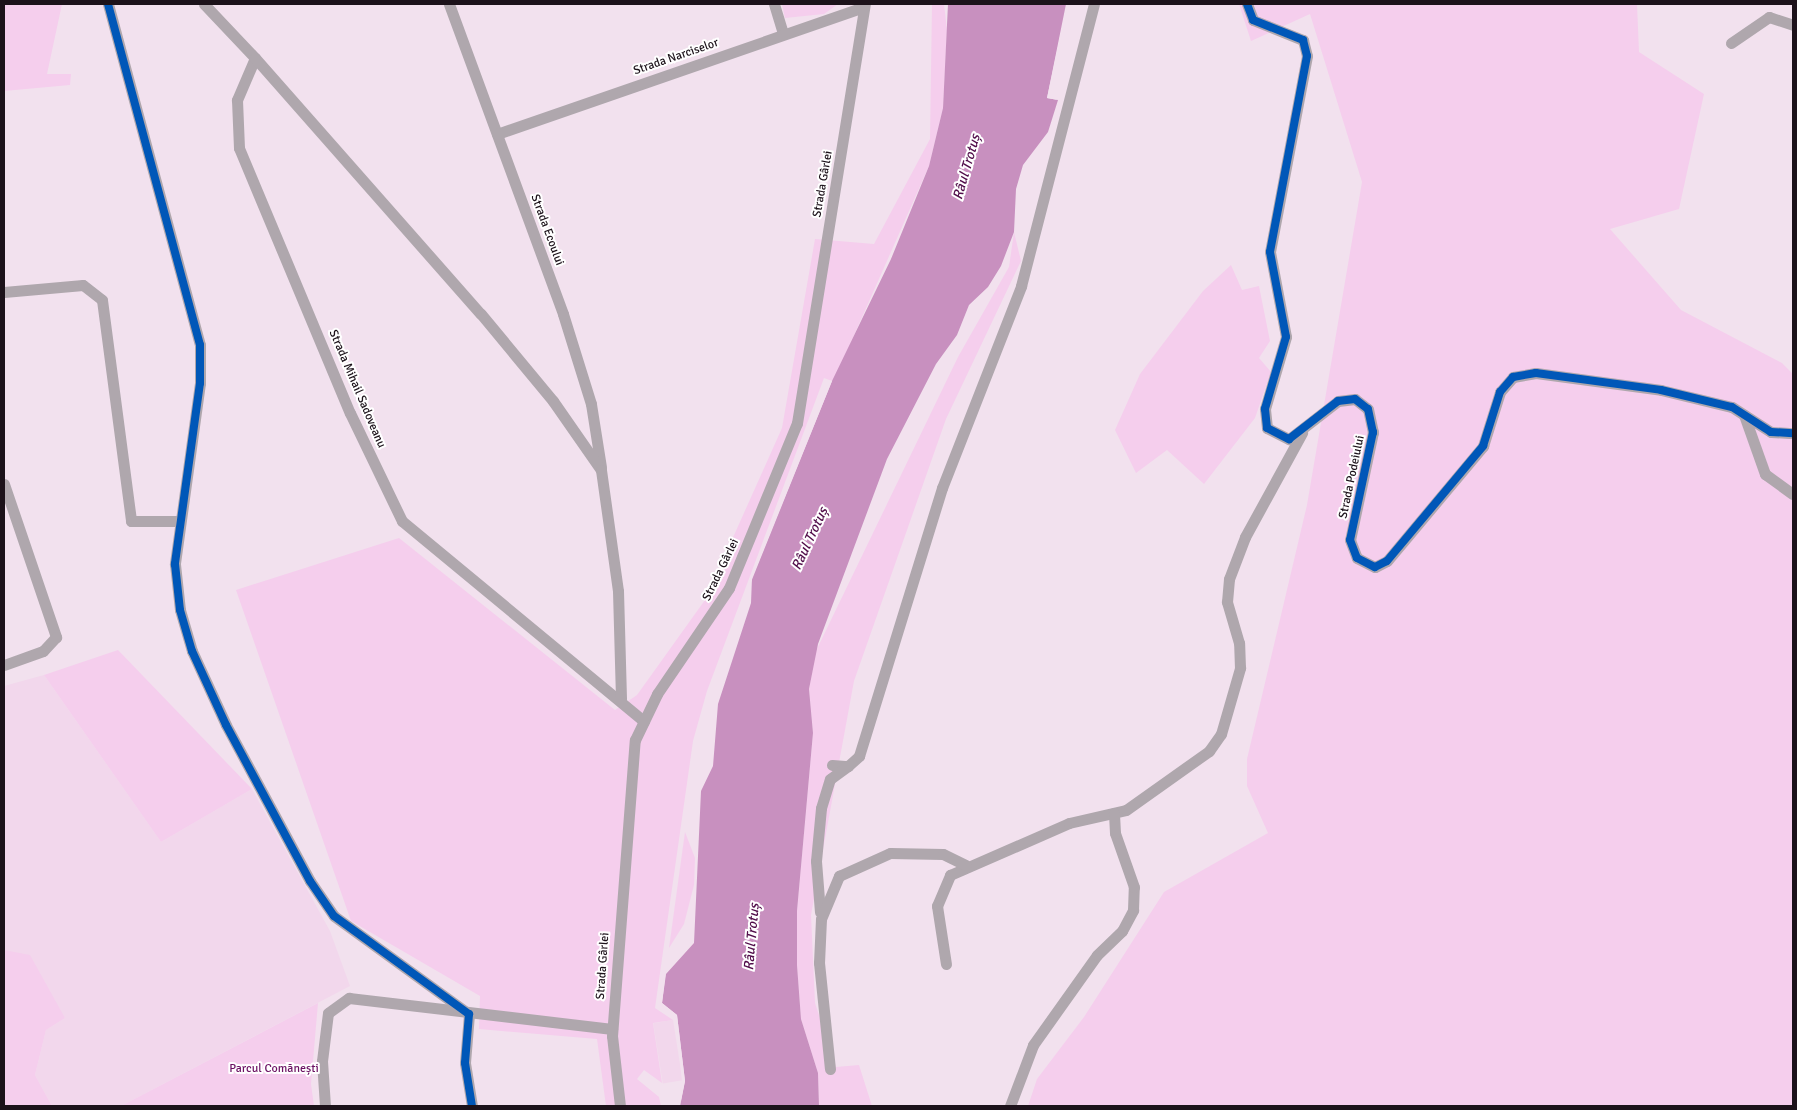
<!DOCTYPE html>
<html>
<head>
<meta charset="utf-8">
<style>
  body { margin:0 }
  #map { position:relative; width:1797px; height:1110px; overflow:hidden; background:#f2e1ee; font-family:Signika,sans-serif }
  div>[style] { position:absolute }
  .built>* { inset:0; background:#f2d7ec; transform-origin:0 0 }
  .green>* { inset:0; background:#f5ceed }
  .water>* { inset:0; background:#c890bf }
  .pier>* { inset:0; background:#f2e1ee }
  .minor>* { height:11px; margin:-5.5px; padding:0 5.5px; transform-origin:5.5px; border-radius:5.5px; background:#afa7ad }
  .cycleway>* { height:8px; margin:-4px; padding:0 4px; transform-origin:4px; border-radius:4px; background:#0057b8 }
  span { translate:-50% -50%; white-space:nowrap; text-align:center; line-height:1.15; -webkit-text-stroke:4px #fff; paint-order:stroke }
  .street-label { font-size:12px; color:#1c121a }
  .park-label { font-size:12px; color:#6b1163 }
  .water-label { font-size:14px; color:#510d4a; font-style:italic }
  .frame { position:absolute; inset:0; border:5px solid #1c121a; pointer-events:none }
</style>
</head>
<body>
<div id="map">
  <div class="built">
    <div style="clip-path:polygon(44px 675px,161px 842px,252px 789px,330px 931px,350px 986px,121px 1106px,52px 1106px,35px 1075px,46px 1030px,65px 1018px,4px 950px,4px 686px)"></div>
    <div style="left:673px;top:1020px;width:61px;height:20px;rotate:81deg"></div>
  </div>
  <div class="green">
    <div style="clip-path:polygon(4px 4px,62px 4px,47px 74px,71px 74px,70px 85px,4px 91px)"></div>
    <div style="clip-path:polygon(782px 4px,838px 4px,824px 14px,785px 18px)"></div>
    <div style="clip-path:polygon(932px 4px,944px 4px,947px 30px,943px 108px,929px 166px,836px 376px,832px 381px,824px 378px,707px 691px,693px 741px,655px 1008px,673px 1020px,653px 1023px,662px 1083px,644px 1070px,637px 1079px,659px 1097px,661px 1106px,606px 1106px,597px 1039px,479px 1029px,480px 996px,351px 921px,236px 590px,399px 538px,615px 710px,637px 695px,705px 600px,782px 428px,815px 239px,874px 244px,930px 139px)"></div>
    <div style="clip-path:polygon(1239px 4px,1637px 4px,1639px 52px,1704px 94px,1679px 209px,1610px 229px,1681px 310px,1782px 363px,1793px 374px,1793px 1106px,1028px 1106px,1037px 1079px,1084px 1017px,1164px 892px,1268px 833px,1247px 786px,1247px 759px,1307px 505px,1362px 182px,1310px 14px,1251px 41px)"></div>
    <div style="clip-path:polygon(1014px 232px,1021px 261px,946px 419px,854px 681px,811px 915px,815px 1003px,836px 1067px,859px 1065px,872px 1106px,819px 1106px,818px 1073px,801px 1019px,797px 965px,797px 911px,813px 733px,809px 689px,816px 651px,958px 357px,1009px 267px)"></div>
    <div style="clip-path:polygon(1231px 265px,1242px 290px,1259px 286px,1270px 341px,1259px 358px,1271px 372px,1255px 418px,1204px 484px,1167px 450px,1136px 473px,1115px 430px,1140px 374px,1203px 291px)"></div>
    <div style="clip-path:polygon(118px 650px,252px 789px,161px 842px,44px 675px)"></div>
    <div style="clip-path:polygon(685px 832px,695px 858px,694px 885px,684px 924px,669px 948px)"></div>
    <div style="clip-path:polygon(4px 950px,30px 955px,65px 1018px,46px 1030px,35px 1075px,52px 1106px,4px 1106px)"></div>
    <div style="clip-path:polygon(318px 1003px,311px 1084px,314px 1106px,121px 1106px)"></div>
  </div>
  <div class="water">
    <div style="clip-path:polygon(948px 4px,1067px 4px,1047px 98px,1058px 100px,1048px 132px,1023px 165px,1016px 189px,1014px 232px,1001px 266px,988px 287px,969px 305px,957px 335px,936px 364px,887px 459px,818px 644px,809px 689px,813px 733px,797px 911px,797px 965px,801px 1019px,818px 1073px,819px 1106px,680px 1106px,685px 1081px,677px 1015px,662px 1003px,666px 974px,694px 943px,701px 791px,713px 766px,718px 704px,751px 603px,752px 578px,832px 381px,891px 259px,929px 166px,943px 108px)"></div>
  </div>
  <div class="pier">
    <div style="clip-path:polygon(1066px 4px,1069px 4px,1050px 96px,1058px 100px,1047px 98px)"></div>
    <div style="clip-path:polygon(829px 380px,832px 381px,749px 587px,750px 577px)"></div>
    <div style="clip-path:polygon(666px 970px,662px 1003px,677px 1015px,685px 1081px,680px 1106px,682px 1081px,675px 1016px,659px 1003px)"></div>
  </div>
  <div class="minor">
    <div style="left:108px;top:4px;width:353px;rotate:74.9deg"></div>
    <div style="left:200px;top:345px;width:38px;rotate:90deg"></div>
    <div style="left:200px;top:383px;width:183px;rotate:97.9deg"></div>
    <div style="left:175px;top:564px;width:46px;rotate:83.8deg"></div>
    <div style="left:180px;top:610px;width:43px;rotate:73.7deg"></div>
    <div style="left:192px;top:651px;width:81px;rotate:65.3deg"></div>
    <div style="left:226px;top:725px;width:177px;rotate:61.7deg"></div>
    <div style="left:310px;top:881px;width:42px;rotate:55.6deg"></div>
    <div style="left:334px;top:916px;width:167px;rotate:36deg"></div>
    <div style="left:469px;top:1014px;width:49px;rotate:94.7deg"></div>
    <div style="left:465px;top:1063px;width:44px;rotate:80.8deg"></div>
    <div style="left:204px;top:4px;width:74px;rotate:46.6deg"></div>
    <div style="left:255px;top:58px;width:46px;rotate:113.2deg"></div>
    <div style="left:237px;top:100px;width:48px;rotate:87.6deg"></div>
    <div style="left:239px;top:148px;width:287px;rotate:67.3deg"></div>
    <div style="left:350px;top:413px;width:120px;rotate:64.3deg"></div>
    <div style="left:402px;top:521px;width:314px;rotate:39.6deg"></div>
    <div style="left:449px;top:4px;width:330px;rotate:69.8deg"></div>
    <div style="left:563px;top:314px;width:94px;rotate:72.7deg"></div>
    <div style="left:591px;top:404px;width:64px;rotate:81deg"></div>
    <div style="left:774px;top:4px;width:31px;rotate:73deg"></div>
    <div style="left:1247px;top:4px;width:17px;rotate:69deg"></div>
    <div style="left:1253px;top:20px;width:54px;rotate:21.8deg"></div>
    <div style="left:1303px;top:40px;width:16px;rotate:76deg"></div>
    <div style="left:1307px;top:56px;width:199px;rotate:100.7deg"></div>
    <div style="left:1270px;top:252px;width:86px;rotate:79.3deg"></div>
    <div style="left:1286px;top:337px;width:75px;rotate:106.3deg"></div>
    <div style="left:1265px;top:409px;width:19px;rotate:84deg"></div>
    <div style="left:1267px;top:428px;width:25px;rotate:27deg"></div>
    <div style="left:1289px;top:439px;width:62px;rotate:-37.8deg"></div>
    <div style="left:1338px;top:401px;width:17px;rotate:-7deg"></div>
    <div style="left:1355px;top:399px;width:16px;rotate:38deg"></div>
    <div style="left:1368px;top:409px;width:24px;rotate:78deg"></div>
    <div style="left:1373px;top:432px;width:110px;rotate:102deg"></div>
    <div style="left:1350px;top:540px;width:19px;rotate:69deg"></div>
    <div style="left:1357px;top:558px;width:20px;rotate:27deg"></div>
    <div style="left:1375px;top:567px;width:13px;rotate:-27deg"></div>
    <div style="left:1387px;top:561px;width:150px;rotate:-50.1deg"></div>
    <div style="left:1483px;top:446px;width:57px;rotate:-72.5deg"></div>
    <div style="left:1500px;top:392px;width:20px;rotate:-49deg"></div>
    <div style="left:1513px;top:377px;width:23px;rotate:-10deg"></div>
    <div style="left:1536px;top:373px;width:126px;rotate:7.7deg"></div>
    <div style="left:1661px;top:390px;width:73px;rotate:13.5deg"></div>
    <div style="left:1732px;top:407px;width:46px;rotate:32.7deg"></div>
    <div style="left:1771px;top:432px;width:22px;rotate:3deg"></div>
    <div style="left:1731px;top:43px;width:46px;rotate:-34.4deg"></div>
    <div style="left:1769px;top:17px;width:25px;rotate:18deg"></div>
    <div style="left:255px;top:58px;width:341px;rotate:48.6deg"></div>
    <div style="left:481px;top:314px;width:113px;rotate:50.4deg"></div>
    <div style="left:553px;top:401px;width:84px;rotate:55.2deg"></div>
    <div style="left:601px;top:470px;width:122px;rotate:82deg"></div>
    <div style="left:618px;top:591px;width:108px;rotate:88.4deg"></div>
    <div style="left:497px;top:134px;width:388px;rotate:-19.1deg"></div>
    <div style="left:4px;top:292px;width:79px;rotate:-5.1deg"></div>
    <div style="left:83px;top:285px;width:24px;rotate:38deg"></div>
    <div style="left:102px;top:300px;width:223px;rotate:82.5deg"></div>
    <div style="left:131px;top:521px;width:49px"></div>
    <div style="left:1744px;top:415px;width:63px;rotate:70.4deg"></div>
    <div style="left:1765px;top:474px;width:34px;rotate:36deg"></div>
    <div style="left:4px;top:484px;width:162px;rotate:71.2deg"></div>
    <div style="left:56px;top:637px;width:19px;rotate:133deg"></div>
    <div style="left:43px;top:651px;width:41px;rotate:160.3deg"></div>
    <div style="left:832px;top:765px;width:16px;rotate:4deg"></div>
    <div style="left:848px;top:766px;width:15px;rotate:-42deg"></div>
    <div style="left:859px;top:756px;width:281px;rotate:-72.8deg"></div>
    <div style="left:942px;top:488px;width:217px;rotate:-68.6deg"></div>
    <div style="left:1021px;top:286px;width:291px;rotate:-75.5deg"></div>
    <div style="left:820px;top:912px;width:51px;rotate:-94.5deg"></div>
    <div style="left:816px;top:861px;width:53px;rotate:-84.6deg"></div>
    <div style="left:821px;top:808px;width:30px;rotate:-73deg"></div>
    <div style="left:830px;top:779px;width:22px;rotate:-36deg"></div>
    <div style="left:946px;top:964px;width:59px;rotate:-98.8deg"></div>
    <div style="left:937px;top:906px;width:34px;rotate:-67deg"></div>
    <div style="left:950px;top:875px;width:130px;rotate:-23.6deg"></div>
    <div style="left:1069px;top:823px;width:58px;rotate:-12.8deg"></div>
    <div style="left:1126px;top:810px;width:102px;rotate:-35.4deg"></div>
    <div style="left:1209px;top:751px;width:21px;rotate:-55deg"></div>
    <div style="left:1221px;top:734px;width:69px;rotate:-73.9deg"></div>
    <div style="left:1240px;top:668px;width:25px;rotate:-92deg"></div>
    <div style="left:1239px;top:643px;width:43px;rotate:-106.3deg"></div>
    <div style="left:1227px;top:602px;width:23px;rotate:-85deg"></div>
    <div style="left:1229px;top:579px;width:45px;rotate:-69.1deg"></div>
    <div style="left:1245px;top:537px;width:119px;rotate:-61.3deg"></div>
    <div style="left:830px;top:1069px;width:107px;rotate:-95.9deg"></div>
    <div style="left:819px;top:963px;width:44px;rotate:-87.4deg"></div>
    <div style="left:821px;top:919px;width:47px;rotate:-67.3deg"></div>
    <div style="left:839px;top:876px;width:56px;rotate:-24.3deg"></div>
    <div style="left:890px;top:853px;width:53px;rotate:1.1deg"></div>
    <div style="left:943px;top:854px;width:25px;rotate:26deg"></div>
    <div style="left:325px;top:1106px;width:45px;rotate:-93.8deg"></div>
    <div style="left:322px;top:1061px;width:48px;rotate:-82.9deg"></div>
    <div style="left:328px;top:1013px;width:26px;rotate:-36deg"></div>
    <div style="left:349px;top:998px;width:265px;rotate:6.7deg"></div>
    <div style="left:620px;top:1106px;width:70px;rotate:-96.5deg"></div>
    <div style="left:612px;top:1036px;width:297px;rotate:-85.6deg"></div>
    <div style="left:635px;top:740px;width:51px;rotate:-64.4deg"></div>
    <div style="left:657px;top:694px;width:128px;rotate:-55.8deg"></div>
    <div style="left:729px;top:588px;width:178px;rotate:-67.6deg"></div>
    <div style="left:797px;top:423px;width:424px;rotate:-80.8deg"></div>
    <div style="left:1010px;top:1106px;width:65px;rotate:-69.3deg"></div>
    <div style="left:1033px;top:1045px;width:110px;rotate:-54.6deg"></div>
    <div style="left:1097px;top:955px;width:35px;rotate:-44deg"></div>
    <div style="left:1122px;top:931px;width:24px;rotate:-62deg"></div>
    <div style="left:1133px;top:910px;width:23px;rotate:-88deg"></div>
    <div style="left:1134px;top:887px;width:57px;rotate:-109.4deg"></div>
    <div style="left:1115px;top:833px;width:20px;rotate:-93deg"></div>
  </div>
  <div class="cycleway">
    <div style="left:108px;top:4px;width:353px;rotate:74.9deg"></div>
    <div style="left:200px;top:345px;width:38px;rotate:90deg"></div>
    <div style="left:200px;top:383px;width:183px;rotate:97.9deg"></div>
    <div style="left:175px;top:564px;width:46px;rotate:83.8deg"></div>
    <div style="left:180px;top:610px;width:43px;rotate:73.7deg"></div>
    <div style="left:192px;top:651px;width:81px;rotate:65.3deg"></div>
    <div style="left:226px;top:725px;width:177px;rotate:61.7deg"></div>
    <div style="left:310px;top:881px;width:42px;rotate:55.6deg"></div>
    <div style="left:334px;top:916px;width:167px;rotate:36deg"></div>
    <div style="left:469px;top:1014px;width:49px;rotate:94.7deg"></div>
    <div style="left:465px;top:1063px;width:44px;rotate:80.8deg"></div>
    <div style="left:1247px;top:4px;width:17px;rotate:69deg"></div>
    <div style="left:1253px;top:20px;width:54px;rotate:21.8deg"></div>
    <div style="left:1303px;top:40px;width:16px;rotate:76deg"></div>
    <div style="left:1307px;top:56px;width:199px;rotate:100.7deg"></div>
    <div style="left:1270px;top:252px;width:86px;rotate:79.3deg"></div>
    <div style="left:1286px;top:337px;width:75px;rotate:106.3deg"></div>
    <div style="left:1265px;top:409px;width:19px;rotate:84deg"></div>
    <div style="left:1267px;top:428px;width:25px;rotate:27deg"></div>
    <div style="left:1289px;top:439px;width:62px;rotate:-37.8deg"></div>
    <div style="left:1338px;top:401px;width:17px;rotate:-7deg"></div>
    <div style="left:1355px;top:399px;width:16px;rotate:38deg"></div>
    <div style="left:1368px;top:409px;width:24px;rotate:78deg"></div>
    <div style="left:1373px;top:432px;width:110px;rotate:102deg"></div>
    <div style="left:1350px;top:540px;width:19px;rotate:69deg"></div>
    <div style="left:1357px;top:558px;width:20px;rotate:27deg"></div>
    <div style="left:1375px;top:567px;width:13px;rotate:-27deg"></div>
    <div style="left:1387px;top:561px;width:150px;rotate:-50.1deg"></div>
    <div style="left:1483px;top:446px;width:57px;rotate:-72.5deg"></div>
    <div style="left:1500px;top:392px;width:20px;rotate:-49deg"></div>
    <div style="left:1513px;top:377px;width:23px;rotate:-10deg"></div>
    <div style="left:1536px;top:373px;width:126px;rotate:7.7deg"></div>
    <div style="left:1661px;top:390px;width:73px;rotate:13.5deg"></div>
    <div style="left:1732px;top:407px;width:46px;rotate:32.7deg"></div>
    <div style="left:1771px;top:432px;width:22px;rotate:3deg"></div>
  </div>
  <div class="street-label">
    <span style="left:676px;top:57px;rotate:-19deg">Strada Narciselor</span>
    <span style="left:823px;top:184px;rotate:-80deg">Strada Gârlei</span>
    <span style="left:547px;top:230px;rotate:70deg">Strada Ecoului</span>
    <span style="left:357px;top:389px;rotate:67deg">Strada Mihail Sadoveanu</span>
    <span style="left:1352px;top:477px;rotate:-78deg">Strada Podeiului</span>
    <span style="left:721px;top:570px;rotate:-64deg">Strada Gârlei</span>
    <span style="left:603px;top:966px;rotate:-86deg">Strada Gârlei</span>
  </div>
  <div class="park-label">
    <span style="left:274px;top:1069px">Parcul Comănești</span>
  </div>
  <div class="water-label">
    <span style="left:967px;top:167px;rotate:-74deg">Râul Trotuș</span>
    <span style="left:810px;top:539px;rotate:-65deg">Râul Trotuș</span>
    <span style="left:752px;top:937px;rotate:-85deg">Râul Trotuș</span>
  </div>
  <div class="frame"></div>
</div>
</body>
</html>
